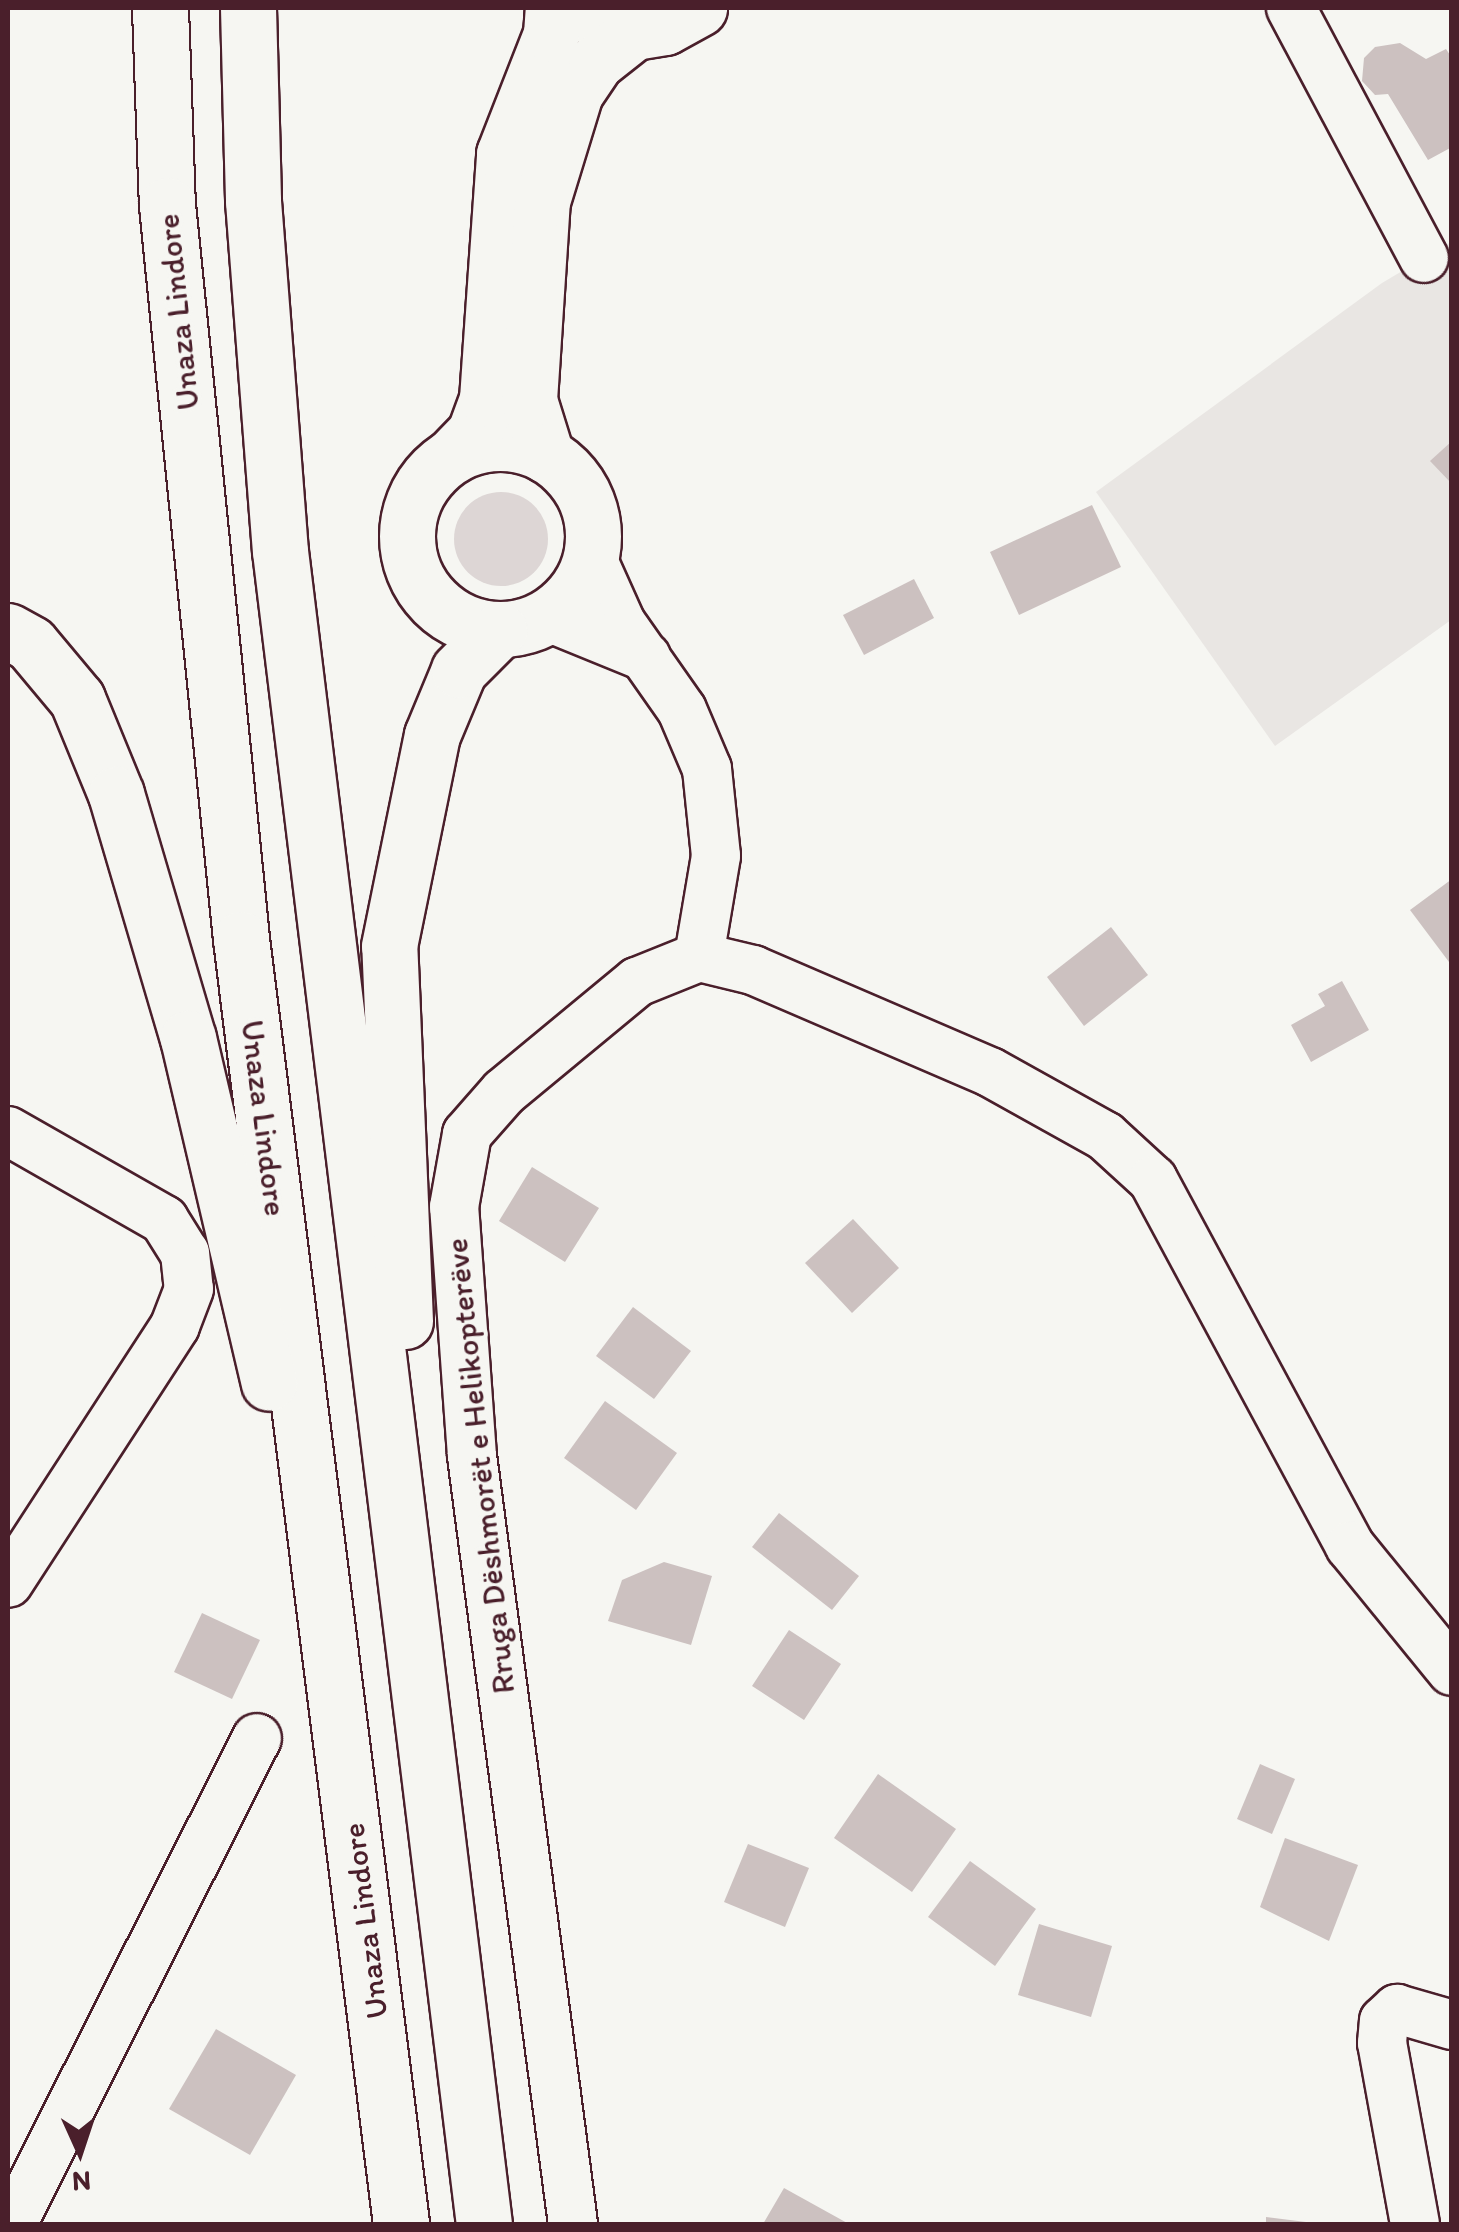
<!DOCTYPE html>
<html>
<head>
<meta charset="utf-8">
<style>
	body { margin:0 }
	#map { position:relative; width:1459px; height:2232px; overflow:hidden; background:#f6f6f2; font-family:Itim,sans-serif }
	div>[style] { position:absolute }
	.built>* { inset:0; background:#e9e6e3 }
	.green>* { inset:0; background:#ddd6d5 }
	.round { border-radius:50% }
	.building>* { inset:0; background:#ccc1c0 }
	.roads { filter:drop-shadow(2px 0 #4a1f2b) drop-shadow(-2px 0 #4a1f2b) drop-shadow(0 2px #4a1f2b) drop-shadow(0 -2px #4a1f2b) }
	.minor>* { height:48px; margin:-24px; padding:0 24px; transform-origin:24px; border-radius:24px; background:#f6f6f2 }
	.major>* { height:55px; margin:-27.5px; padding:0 27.5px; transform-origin:27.5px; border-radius:27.5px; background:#f6f6f2 }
	.major>.ring { margin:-27.5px; padding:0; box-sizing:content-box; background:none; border:55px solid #f6f6f2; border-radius:50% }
	.highway>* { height:55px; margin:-27.5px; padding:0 27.5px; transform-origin:27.5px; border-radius:27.5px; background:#f6f6f2 }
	span { translate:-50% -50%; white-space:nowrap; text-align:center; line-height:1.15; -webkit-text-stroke:8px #f6f6f2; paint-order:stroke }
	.street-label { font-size:32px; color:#4a1f2b }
	.frame { position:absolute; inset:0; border:10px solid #4a1f2b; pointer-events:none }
	.north { position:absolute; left:30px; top:2102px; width:100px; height:100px; -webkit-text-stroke:8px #f6f6f2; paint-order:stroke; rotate:177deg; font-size:28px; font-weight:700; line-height:40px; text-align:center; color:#4a1f2b }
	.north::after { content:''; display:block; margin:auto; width:35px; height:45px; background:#4a1f2b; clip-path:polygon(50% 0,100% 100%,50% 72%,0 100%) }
</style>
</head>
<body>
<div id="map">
	<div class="built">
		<div style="clip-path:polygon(1451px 242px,1451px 620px,1275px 746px,1096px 492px,1382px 283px)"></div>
	</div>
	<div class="green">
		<div class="round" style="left:454px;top:492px;width:94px;height:94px"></div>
	</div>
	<div class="building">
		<div style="clip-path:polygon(1400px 43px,1426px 59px,1446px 49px,1452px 58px,1452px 147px,1428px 160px,1388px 94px,1375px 95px,1362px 81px,1364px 58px,1375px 47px)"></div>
		<div style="clip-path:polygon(1452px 441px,1452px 484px,1430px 461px)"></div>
		<div style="clip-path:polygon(1092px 505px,1121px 567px,1019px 615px,990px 552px)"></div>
		<div style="clip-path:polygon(914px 579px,934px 618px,864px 655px,843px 615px)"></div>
		<div style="clip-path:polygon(1452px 879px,1452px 966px,1410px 910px)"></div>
		<div style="clip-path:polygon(1111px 927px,1148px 975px,1084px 1026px,1047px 977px)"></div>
		<div style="clip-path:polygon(1342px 981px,1369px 1030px,1311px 1062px,1291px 1025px,1325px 1006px,1318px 994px)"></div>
		<div style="clip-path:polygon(532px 1167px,599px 1208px,565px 1262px,499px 1221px)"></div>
		<div style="clip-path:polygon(853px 1219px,899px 1268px,852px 1313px,805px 1263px)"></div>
		<div style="clip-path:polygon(633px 1307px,691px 1351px,654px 1399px,596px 1356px)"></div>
		<div style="clip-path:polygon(605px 1401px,677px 1453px,636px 1510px,564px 1458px)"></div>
		<div style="clip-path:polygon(779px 1513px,859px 1576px,832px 1610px,752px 1547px)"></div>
		<div style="clip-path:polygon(664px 1562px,712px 1576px,691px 1645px,608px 1621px,622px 1580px)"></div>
		<div style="clip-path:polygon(202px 1613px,260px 1640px,232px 1699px,174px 1672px)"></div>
		<div style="clip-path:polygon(789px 1630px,841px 1664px,804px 1720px,752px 1686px)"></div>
		<div style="clip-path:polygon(1260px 1764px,1295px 1779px,1272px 1834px,1237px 1819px)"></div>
		<div style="clip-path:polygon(878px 1774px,956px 1829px,912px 1892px,834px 1838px)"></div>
		<div style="clip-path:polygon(1285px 1838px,1358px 1865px,1329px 1941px,1260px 1907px)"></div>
		<div style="clip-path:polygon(748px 1844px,809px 1868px,785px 1927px,724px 1902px)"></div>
		<div style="clip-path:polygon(970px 1861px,1036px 1909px,995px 1966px,928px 1917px)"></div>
		<div style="clip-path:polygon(1039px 1924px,1112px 1946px,1091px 2017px,1018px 1995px)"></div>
		<div style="clip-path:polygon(216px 2029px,296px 2075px,250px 2155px,169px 2109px)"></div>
		<div style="clip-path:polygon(784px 2188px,849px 2224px,763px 2224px)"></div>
		<div style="clip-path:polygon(1266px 2217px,1306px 2222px,1306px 2224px,1266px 2224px)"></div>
	</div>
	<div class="roads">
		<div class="minor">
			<div style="left:1291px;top:8px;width:283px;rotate:62deg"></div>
			<div style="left:591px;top:556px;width:73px;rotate:65.9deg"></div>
			<div style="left:621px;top:623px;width:106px;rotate:55deg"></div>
			<div style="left:682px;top:710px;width:64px;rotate:67deg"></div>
			<div style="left:707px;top:769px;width:87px;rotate:84.1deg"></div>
			<div style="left:716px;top:856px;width:102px;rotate:99.6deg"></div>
			<div style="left:548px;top:617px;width:106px;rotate:22.2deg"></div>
			<div style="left:699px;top:957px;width:56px;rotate:13.5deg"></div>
			<div style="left:753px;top:970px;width:258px;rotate:23.3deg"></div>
			<div style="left:990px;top:1072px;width:132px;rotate:29.1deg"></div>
			<div style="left:1105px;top:1136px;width:65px;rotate:42.5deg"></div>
			<div style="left:1153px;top:1180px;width:416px;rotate:61.7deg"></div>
			<div style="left:1350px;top:1546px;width:161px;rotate:50.8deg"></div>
			<div style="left:8px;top:1131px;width:180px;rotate:29.7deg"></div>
			<div style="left:164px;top:1220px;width:39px;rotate:58deg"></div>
			<div style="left:185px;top:1253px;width:36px;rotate:84deg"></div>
			<div style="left:189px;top:1289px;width:40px;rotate:111deg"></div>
			<div style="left:175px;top:1326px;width:306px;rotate:123deg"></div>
			<div style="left:12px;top:2224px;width:544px;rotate:-63.25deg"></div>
			<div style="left:573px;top:2224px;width:775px;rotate:-97.49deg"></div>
			<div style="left:472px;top:1456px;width:250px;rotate:-94.1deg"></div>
			<div style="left:454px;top:1207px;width:74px;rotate:-79.9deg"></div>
			<div style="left:467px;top:1134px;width:56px;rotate:-48.6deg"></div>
			<div style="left:504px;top:1092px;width:173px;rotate:-39.6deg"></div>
			<div style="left:637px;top:982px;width:67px;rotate:-22deg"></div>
			<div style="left:1415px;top:2224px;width:184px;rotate:-100.3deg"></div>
			<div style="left:1382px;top:2043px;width:22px;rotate:-85deg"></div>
			<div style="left:1384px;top:2021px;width:18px;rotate:-43deg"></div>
			<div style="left:1397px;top:2009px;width:57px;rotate:16.2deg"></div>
		</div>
		<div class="major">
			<div style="left:599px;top:24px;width:36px;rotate:13deg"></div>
			<div style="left:634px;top:32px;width:31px;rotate:-9deg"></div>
			<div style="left:665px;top:27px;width:39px;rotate:-29deg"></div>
			<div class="ring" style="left:407px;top:443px;width:131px;height:131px"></div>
			<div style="left:453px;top:455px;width:32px;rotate:-46deg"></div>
			<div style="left:475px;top:432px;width:35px;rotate:-70deg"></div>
			<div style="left:487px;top:399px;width:246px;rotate:-86deg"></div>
			<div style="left:504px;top:154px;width:129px;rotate:-68.6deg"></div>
			<div style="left:551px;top:34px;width:26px;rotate:-86deg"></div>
			<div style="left:546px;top:455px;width:58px;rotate:-107.2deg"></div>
			<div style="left:529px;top:400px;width:199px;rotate:-86.3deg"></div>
			<div style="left:542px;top:201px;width:113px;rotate:-73deg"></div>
			<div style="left:575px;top:93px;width:37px;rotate:-56deg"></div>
			<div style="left:596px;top:62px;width:48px;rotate:-38.3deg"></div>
		</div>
		<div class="highway">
			<div style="left:160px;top:8px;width:197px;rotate:88deg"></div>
			<div style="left:167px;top:205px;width:738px;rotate:84.24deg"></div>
			<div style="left:241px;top:939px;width:1295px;rotate:82.9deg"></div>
			<div style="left:248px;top:8px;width:193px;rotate:88.5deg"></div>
			<div style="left:253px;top:201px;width:351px;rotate:85.6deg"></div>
			<div style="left:280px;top:551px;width:1685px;rotate:83.05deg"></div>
			<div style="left:8px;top:631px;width:26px;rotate:29deg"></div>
			<div style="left:31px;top:644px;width:72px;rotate:50.1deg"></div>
			<div style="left:77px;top:699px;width:103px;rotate:67.7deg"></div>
			<div style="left:116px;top:794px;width:254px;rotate:73.6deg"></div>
			<div style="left:188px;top:1038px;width:354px;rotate:76.8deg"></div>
			<div style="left:405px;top:1321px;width:375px;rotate:-92.4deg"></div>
			<div style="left:389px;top:946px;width:215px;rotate:-78.5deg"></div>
			<div style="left:432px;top:735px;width:70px;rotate:-67.4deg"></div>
			<div style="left:459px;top:670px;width:57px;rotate:-45deg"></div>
		</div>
	</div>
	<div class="street-label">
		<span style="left:178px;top:312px;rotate:-96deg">Unaza Lindore</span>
		<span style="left:264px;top:1118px;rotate:83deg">Unaza Lindore</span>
		<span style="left:480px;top:1466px;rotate:-96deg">Rruga Dëshmorët e Helikopterëve</span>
		<span style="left:365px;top:1921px;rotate:-97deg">Unaza Lindore</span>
	</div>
	<div class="frame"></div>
	<div class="north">N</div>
</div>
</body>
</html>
